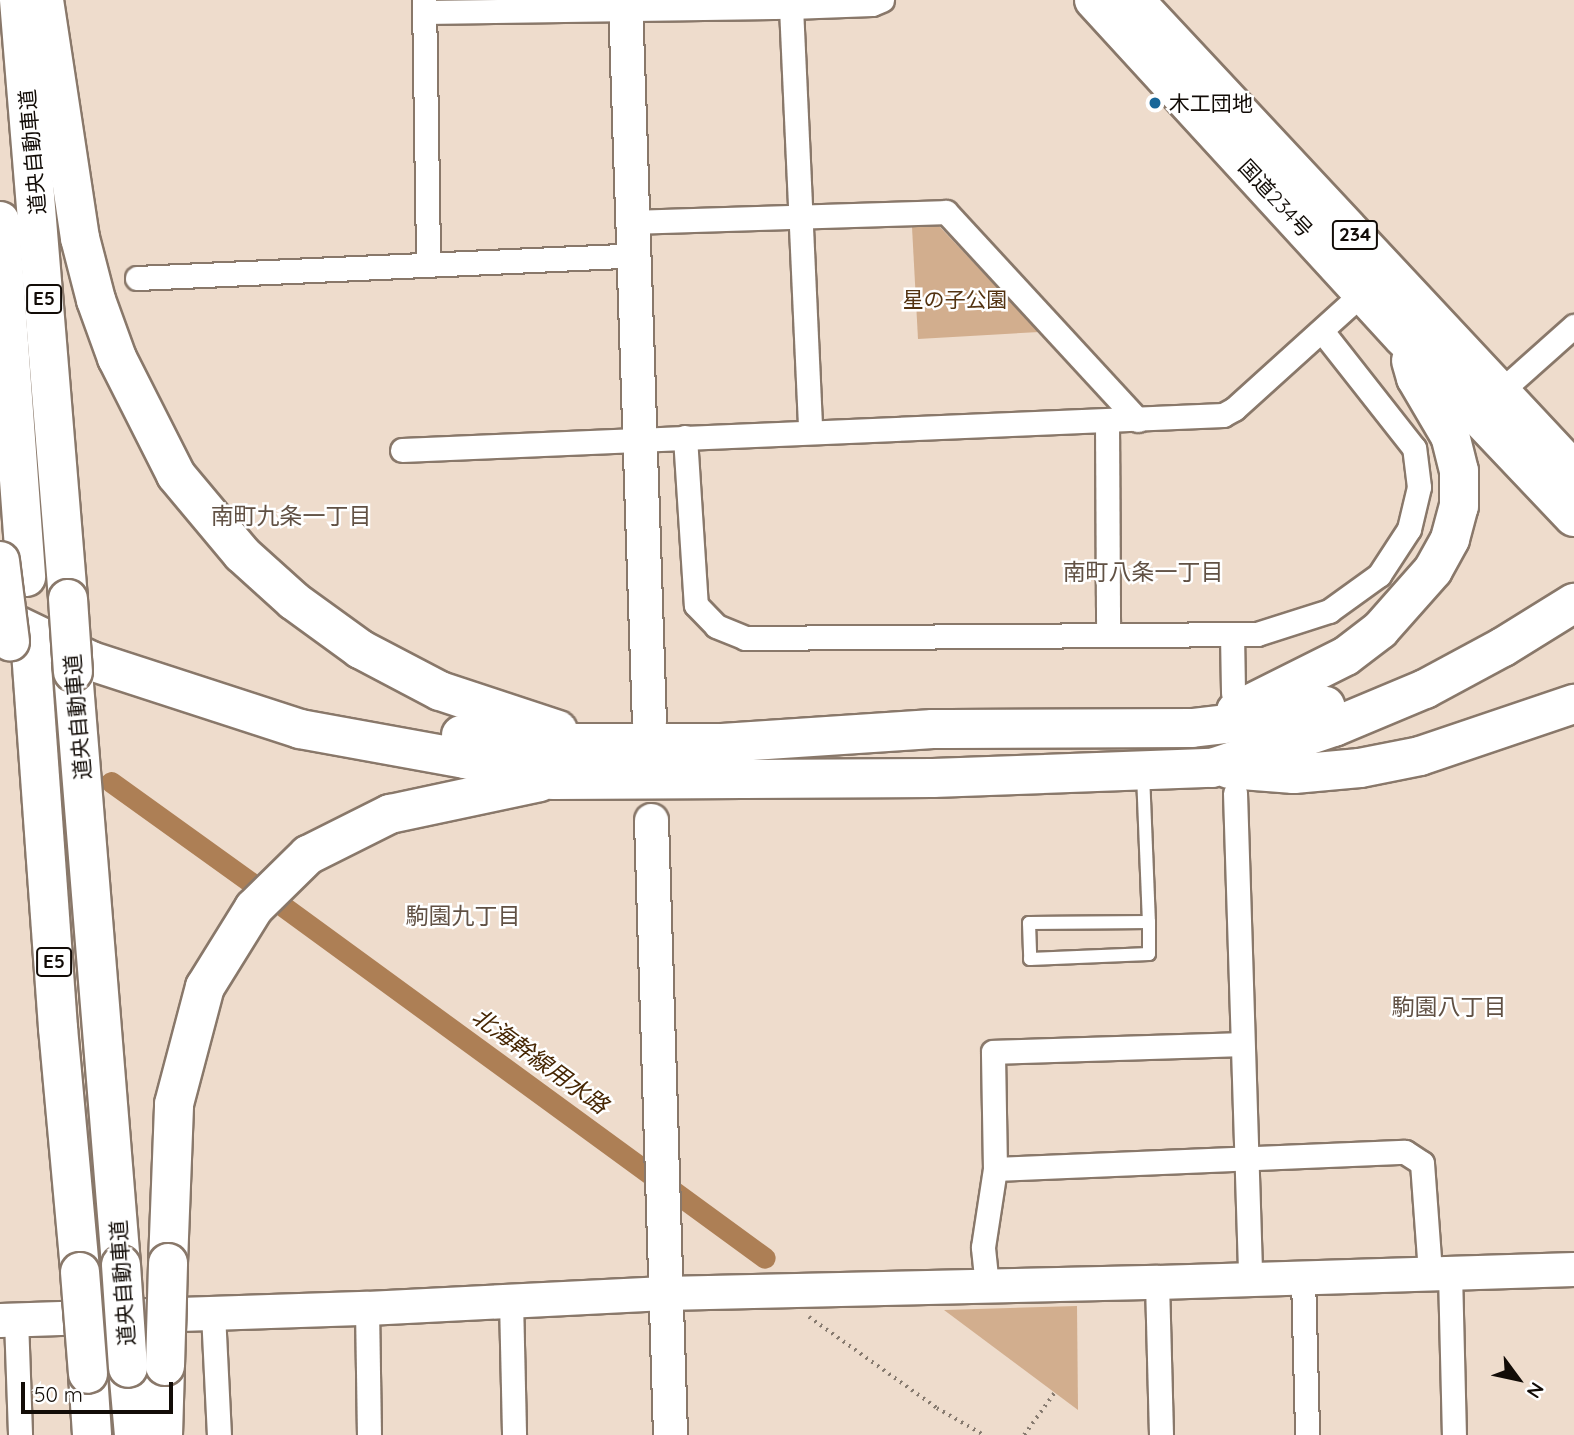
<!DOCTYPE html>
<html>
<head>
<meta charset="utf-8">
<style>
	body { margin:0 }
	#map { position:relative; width:1574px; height:1435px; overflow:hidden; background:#eedccc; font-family:Quicksand,"Noto Sans JP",sans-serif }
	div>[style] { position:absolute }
	.green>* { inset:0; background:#d2ae8e }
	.canal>* { height:21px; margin:-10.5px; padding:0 10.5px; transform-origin:10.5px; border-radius:10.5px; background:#ad7f55 }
	.path>* { height:3.5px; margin-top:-1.75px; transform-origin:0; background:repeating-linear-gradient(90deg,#867a6f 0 2px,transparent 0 7px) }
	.roads { filter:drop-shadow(2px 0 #89786a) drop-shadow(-2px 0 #89786a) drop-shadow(0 2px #89786a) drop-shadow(0 -2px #89786a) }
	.lane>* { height:12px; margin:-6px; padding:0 6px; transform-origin:6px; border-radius:6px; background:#fff }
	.street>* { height:23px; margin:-11.5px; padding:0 11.5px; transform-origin:11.5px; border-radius:11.5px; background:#fff }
	.secondary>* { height:33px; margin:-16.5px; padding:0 16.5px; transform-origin:16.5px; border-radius:16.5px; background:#fff }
	.highway>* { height:38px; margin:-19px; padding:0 19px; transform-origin:19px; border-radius:19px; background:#fff }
	.bridges { filter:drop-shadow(2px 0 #89786a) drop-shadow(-2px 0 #89786a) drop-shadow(0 2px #89786a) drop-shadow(0 -2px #89786a) }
	.highway-bridge>* { height:38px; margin:-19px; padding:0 19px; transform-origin:19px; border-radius:19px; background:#fff }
	.dots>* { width:19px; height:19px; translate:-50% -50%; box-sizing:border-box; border:4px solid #fff; border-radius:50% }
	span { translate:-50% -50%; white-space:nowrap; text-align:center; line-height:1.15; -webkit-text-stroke:5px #fff; paint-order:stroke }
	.shield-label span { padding:2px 5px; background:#fff; border:2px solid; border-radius:5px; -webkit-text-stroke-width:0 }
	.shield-label { font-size:19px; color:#120c07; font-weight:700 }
	.poi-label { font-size:21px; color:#120c07 }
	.left { translate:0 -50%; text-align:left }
	.street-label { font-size:21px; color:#120c07 }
	.park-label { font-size:21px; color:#533311 }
	.neighbourhood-label { font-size:23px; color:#615144 }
	.water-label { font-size:23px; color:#462603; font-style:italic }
	.north { position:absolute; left:1483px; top:1344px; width:70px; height:70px; -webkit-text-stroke:5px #fff; paint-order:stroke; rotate:123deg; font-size:19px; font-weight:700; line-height:28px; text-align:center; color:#120c07 }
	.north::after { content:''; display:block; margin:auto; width:24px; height:32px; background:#120c07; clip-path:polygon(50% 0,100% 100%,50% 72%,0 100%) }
	.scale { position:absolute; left:21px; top:1382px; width:152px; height:32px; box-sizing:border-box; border:4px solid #120c07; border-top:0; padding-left:9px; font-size:21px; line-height:24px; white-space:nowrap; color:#120c07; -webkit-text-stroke:5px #fff; paint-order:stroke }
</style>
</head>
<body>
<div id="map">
	<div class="green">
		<div style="clip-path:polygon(938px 225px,1039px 332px,918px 339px,912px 227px)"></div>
		<div style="clip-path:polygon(1077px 1306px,1078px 1410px,944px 1310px)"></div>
	</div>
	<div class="canal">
		<div style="left:111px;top:782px;width:171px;rotate:35.7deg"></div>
		<div style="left:284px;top:907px;width:595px;rotate:36.12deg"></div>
	</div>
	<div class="path">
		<div style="left:809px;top:1317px;width:157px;rotate:35.4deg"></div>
		<div style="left:937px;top:1408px;width:54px;rotate:29.9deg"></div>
		<div style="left:1024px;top:1435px;width:53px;rotate:-54.2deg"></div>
	</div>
	<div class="roads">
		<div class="lane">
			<div style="left:1143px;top:774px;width:148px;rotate:87.7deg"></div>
			<div style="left:1149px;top:922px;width:120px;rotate:179.5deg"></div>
			<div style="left:1029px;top:923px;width:36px;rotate:88deg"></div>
			<div style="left:1030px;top:959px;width:119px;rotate:-2.4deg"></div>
			<div style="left:1149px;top:954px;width:32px;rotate:-90deg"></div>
		</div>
		<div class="street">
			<div style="left:424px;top:0;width:265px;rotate:89.1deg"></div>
			<div style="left:791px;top:7px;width:425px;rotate:87.4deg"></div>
			<div style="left:424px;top:12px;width:367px;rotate:-0.8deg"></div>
			<div style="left:791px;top:7px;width:81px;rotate:-2.1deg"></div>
			<div style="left:872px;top:4px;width:11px;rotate:-22deg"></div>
			<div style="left:633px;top:222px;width:313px;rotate:-1.8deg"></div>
			<div style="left:946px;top:212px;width:283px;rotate:47.3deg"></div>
			<div style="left:137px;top:278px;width:498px;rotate:-2.6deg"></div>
			<div style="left:1492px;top:399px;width:110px;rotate:-41.7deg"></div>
			<div style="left:1107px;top:421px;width:213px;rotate:89.7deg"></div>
			<div style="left:685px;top:437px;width:168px;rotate:86.3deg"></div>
			<div style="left:696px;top:605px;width:29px;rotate:46deg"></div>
			<div style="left:716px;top:626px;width:31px;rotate:22deg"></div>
			<div style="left:745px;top:638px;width:512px;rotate:-0.45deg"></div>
			<div style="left:1257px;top:634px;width:76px;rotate:-17.7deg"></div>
			<div style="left:1329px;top:611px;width:62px;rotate:-35.8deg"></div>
			<div style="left:1379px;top:575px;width:55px;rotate:-56.9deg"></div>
			<div style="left:1409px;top:529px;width:43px;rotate:-76.6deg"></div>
			<div style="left:1419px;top:487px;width:39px;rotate:-97deg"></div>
			<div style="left:1414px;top:448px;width:149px;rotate:-128.2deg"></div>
			<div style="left:402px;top:450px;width:822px;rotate:-2.44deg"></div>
			<div style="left:1223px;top:415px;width:13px;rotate:-29deg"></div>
			<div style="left:1234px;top:409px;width:183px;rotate:-42.1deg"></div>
			<div style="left:1232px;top:634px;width:59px;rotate:89deg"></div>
			<div style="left:1235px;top:793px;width:486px;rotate:88.2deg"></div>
			<div style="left:995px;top:1169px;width:410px;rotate:-2.4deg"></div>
			<div style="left:1405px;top:1152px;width:20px;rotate:33deg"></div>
			<div style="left:1422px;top:1163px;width:110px;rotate:85.8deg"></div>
			<div style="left:1450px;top:1273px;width:162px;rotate:88.6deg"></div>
			<div style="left:1303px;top:1277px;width:158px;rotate:88.5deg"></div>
			<div style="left:1157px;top:1282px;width:153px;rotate:88.5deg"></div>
			<div style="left:987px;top:1286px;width:39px;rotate:-96deg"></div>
			<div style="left:983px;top:1247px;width:79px;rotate:-81.3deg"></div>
			<div style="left:995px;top:1169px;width:117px;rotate:-91deg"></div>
			<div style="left:993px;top:1052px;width:248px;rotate:-1.8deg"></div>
			<div style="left:511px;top:1300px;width:135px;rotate:88.7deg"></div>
			<div style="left:367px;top:1308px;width:127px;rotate:89.1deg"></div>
			<div style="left:213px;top:1313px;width:122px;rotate:87.2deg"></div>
			<div style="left:16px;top:1319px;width:116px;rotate:88deg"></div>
		</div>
		<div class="secondary">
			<div style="left:625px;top:0;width:722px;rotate:88.1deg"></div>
			<div style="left:651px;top:820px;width:615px;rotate:88.23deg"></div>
			<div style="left:0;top:1320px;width:367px;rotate:-1.9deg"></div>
			<div style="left:367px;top:1308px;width:298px;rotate:-2.9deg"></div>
			<div style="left:665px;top:1293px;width:492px;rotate:-1.3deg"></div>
			<div style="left:1157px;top:1282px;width:417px;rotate:-1.8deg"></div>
		</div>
		<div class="highway">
			<div style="left:19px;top:0;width:601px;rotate:85.32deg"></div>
			<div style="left:44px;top:0;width:241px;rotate:81.4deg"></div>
			<div style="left:80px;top:238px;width:64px;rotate:75.5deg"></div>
			<div style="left:96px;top:300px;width:62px;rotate:70.1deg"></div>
			<div style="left:117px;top:358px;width:131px;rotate:63.2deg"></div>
			<div style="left:176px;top:475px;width:103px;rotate:50.1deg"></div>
			<div style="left:242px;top:554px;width:70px;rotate:42.1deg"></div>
			<div style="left:294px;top:601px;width:82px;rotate:36deg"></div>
			<div style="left:360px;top:649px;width:90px;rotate:27.7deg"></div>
			<div style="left:440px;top:691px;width:124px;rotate:18.3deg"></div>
			<div style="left:1094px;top:0;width:457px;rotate:47.5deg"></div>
			<div style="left:1403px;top:337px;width:248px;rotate:46.5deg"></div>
			<div style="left:1134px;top:0;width:645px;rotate:46.95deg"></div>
			<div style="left:0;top:221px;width:357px;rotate:85.8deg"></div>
			<div style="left:0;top:617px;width:101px;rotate:25.8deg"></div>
			<div style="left:91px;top:661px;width:220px;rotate:18deg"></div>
			<div style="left:300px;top:729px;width:168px;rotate:10.3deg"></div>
			<div style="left:465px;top:759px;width:90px;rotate:13.4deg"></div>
			<div style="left:553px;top:780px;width:380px;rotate:-0.3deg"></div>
			<div style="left:933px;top:778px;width:279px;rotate:-2.1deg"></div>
			<div style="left:1212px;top:768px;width:129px;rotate:-18.6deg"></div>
			<div style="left:1334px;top:727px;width:99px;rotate:-22.7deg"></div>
			<div style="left:1425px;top:689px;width:89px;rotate:-28.3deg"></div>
			<div style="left:1503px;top:647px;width:84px;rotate:-31.8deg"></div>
			<div style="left:31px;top:651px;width:378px;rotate:85.9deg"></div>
			<div style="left:58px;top:1028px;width:245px;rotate:84.8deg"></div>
			<div style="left:73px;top:672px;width:595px;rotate:85.37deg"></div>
			<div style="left:1236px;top:711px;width:123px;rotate:-26.6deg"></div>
			<div style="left:1346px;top:656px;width:43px;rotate:-37.4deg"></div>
			<div style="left:1380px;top:630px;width:80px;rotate:-48.5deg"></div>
			<div style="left:1433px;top:570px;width:35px;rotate:-61deg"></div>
			<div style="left:1450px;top:539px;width:34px;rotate:-75deg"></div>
			<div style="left:1459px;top:506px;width:35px;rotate:-90deg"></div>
			<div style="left:1459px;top:471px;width:36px;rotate:-104deg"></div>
			<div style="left:1450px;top:436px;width:67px;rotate:-120.4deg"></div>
			<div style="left:1416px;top:378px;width:18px;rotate:-106deg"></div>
			<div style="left:461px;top:735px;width:53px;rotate:8.7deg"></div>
			<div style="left:513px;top:743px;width:209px"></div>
			<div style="left:722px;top:743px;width:211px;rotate:-3.8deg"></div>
			<div style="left:933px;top:729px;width:259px;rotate:-0.2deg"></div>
			<div style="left:1192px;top:728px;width:96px;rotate:-6.6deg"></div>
			<div style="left:1287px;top:717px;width:40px;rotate:-16deg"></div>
			<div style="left:1229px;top:769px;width:65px;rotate:4.4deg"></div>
			<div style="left:1294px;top:774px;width:66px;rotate:-5.2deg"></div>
			<div style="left:1360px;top:768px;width:61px;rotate:-11.3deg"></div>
			<div style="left:1420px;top:756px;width:163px;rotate:-18.7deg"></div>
			<div style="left:168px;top:1263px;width:159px;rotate:-87.8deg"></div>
			<div style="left:174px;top:1104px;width:121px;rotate:-75.2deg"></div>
			<div style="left:205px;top:987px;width:93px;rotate:-58.2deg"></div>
			<div style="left:254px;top:908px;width:76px;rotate:-44.5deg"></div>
			<div style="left:308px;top:855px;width:92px;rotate:-26.6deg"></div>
			<div style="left:390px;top:814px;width:153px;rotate:-12deg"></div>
			<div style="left:128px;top:1368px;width:67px;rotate:84.9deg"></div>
			<div style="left:88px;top:1374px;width:61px;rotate:86.2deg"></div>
			<div style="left:163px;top:1435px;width:69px;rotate:-88.3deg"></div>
		</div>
	</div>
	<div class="bridges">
		<div class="highway-bridge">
			<div style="left:0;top:561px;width:81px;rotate:82.9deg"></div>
			<div style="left:68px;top:599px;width:73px;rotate:86.1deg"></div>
			<div style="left:121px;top:1265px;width:103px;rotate:86.1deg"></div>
			<div style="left:80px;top:1272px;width:102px;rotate:85.5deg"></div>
			<div style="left:165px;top:1366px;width:103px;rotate:-88.3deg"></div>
		</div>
	</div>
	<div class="dots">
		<div style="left:1155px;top:103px;background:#186698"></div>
	</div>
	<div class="shield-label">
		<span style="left:1355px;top:235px">234</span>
		<span style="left:44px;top:299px">E5</span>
		<span style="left:54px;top:962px">E5</span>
	</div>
	<div class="poi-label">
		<span class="left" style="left:1169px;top:103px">木工団地</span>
	</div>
	<div class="street-label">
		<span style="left:32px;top:152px;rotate:-95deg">道央自動車道</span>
		<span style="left:1276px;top:198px;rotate:47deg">国道234号</span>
		<span style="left:77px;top:717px;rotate:-95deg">道央自動車道</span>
		<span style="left:122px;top:1283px;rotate:-94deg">道央自動車道</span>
	</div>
	<div class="park-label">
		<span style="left:955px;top:299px">星の子公園</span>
	</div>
	<div class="neighbourhood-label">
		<span style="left:291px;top:516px">南町九条一丁目</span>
		<span style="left:1143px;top:572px">南町八条一丁目</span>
		<span style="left:463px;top:916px">駒園九丁目</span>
		<span style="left:1449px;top:1007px">駒園八丁目</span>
	</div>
	<div class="water-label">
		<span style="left:540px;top:1061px;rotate:36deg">北海幹線用水路</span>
	</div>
	<div class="north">N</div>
	<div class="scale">50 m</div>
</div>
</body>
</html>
